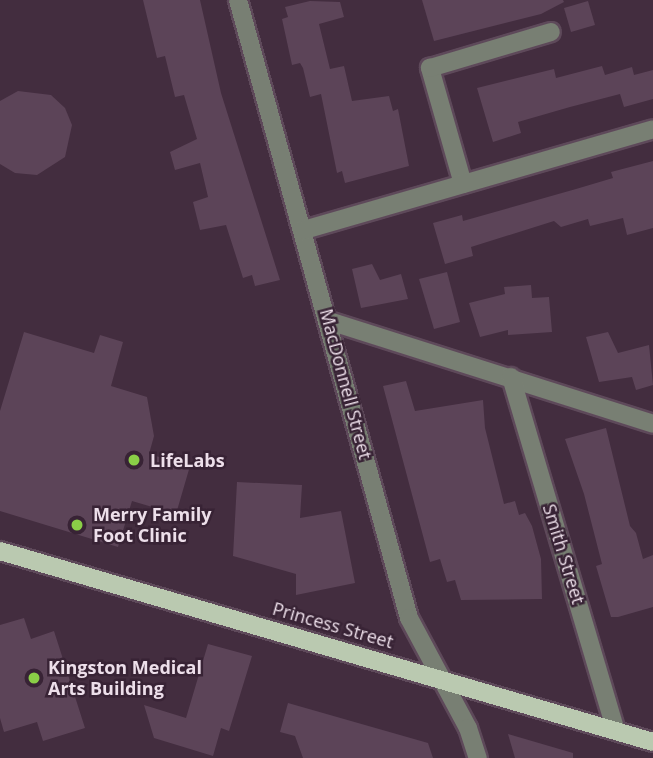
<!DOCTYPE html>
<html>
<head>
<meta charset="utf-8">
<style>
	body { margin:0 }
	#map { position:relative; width:653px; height:758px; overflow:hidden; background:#432d3f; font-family:"Open Sans",sans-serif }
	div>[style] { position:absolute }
	.building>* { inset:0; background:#5c4458 }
	.roads { filter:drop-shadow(2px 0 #5e495a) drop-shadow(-2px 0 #5e495a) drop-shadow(0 2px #5e495a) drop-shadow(0 -2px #5e495a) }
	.minor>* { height:18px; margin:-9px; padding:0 9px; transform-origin:9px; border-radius:9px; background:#787f73 }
	.major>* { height:18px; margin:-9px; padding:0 9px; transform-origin:9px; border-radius:9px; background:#bac9b0 }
	.dots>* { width:19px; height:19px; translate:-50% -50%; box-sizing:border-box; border:4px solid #382335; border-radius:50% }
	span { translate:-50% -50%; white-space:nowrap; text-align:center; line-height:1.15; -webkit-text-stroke:5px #382335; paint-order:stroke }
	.street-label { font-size:18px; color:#eddfea }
	.poi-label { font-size:18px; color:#eddfea; font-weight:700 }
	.left { translate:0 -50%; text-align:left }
</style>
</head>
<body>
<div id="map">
	<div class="building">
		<div style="clip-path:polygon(143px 0,200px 0,221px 93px,280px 280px,255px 286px,252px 275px,243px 278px,226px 225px,200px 230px,193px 202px,208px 197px,200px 163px,175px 170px,170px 152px,197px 139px,184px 95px,175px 97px,165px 56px,157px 58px)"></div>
		<div style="clip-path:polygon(422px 0,563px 0,564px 2px,541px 14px,434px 41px)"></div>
		<div style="clip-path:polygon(310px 1px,340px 2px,344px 17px,319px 24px,330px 69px,344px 66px,352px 101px,389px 96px,393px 111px,398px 109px,409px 166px,345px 183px,342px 171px,337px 173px,321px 94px,310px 97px,303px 68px,300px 63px,292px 65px,282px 19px,288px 17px,285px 7px)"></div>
		<div style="clip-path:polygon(588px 1px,595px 25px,571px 32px,564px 8px)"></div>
		<div style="clip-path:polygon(602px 66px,605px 75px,632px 67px,634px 75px,653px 70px,653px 99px,624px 107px,620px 94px,570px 107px,518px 122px,521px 133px,493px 142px,477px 88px,554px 69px,556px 78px)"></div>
		<div style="clip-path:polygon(18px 91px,51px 95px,65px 108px,72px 125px,65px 157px,37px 175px,15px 173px,0 164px,0 101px)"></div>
		<div style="clip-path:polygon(653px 161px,653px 228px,627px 235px,623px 218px,590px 226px,588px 219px,561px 227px,554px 221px,471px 247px,473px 256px,445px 264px,433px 223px,462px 215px,463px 221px,576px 189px,613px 178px,611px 172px)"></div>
		<div style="clip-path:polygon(372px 264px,380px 280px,401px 274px,408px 299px,361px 308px,352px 269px)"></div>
		<div style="clip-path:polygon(447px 272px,460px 322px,434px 329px,419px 279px)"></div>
		<div style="clip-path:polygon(531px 285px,532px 298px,549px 297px,552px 332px,508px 335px,508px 330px,480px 337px,469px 303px,505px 294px,504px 287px)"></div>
		<div style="clip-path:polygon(24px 332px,94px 353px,100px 335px,123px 342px,111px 386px,147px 397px,154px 436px,149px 454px,190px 466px,176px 514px,132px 501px,118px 547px,0 511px,0 411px)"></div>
		<div style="clip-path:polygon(608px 332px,618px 353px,649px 345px,653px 385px,636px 390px,632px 377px,599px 382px,586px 337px)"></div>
		<div style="clip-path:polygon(406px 381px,415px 411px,483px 400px,485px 428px,504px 504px,515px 501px,519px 515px,525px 513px,532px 526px,541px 559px,542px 599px,461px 600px,455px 580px,447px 582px,440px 559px,430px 562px,383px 386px)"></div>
		<div style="clip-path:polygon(606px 428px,630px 526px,636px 533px,643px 559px,653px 555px,653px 607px,618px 617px,611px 617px,596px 566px,602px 564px,584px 494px,565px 439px)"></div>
		<div style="clip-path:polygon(237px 482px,302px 485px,300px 518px,341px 511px,355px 583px,296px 595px,296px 574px,233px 556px)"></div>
		<div style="clip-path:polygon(24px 618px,31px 639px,54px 631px,85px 728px,43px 741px,37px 722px,4px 732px,0 718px,0 625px)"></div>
		<div style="clip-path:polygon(208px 644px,252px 656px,229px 731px,221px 728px,213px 756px,154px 738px,144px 705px,186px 718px)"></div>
		<div style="clip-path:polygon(288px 703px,428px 743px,433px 758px,303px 758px,295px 736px,280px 732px)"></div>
		<div style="clip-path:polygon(508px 734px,573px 753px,573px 758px,515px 758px)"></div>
	</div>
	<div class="roads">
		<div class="minor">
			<div style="left:238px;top:0;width:641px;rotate:74.53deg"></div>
			<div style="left:409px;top:618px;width:125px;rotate:61.8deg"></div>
			<div style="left:468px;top:728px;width:32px;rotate:72deg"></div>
			<div style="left:463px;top:184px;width:121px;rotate:-105.9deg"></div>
			<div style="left:430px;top:68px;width:126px;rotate:-16.6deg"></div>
			<div style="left:304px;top:230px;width:363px;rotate:-16.1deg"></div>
			<div style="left:329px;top:321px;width:340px;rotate:17.6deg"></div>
			<div style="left:511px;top:377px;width:369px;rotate:73.5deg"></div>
		</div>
		<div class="major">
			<div style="left:0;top:551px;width:680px;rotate:16.3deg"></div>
		</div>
	</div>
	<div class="dots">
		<div style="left:134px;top:460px;background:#8ace47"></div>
		<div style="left:77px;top:525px;background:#8ace47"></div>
		<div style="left:34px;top:678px;background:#8ace47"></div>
	</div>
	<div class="street-label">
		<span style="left:346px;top:384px;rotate:75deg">MacDonnell Street</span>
		<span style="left:564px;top:554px;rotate:73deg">Smith Street</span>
		<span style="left:333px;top:625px;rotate:16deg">Princess Street</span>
	</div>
	<div class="poi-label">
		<span class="left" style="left:150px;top:460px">LifeLabs</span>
		<span class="left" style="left:93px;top:525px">Merry Family<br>Foot Clinic</span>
		<span class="left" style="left:48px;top:678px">Kingston Medical<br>Arts Building</span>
	</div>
</div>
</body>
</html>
